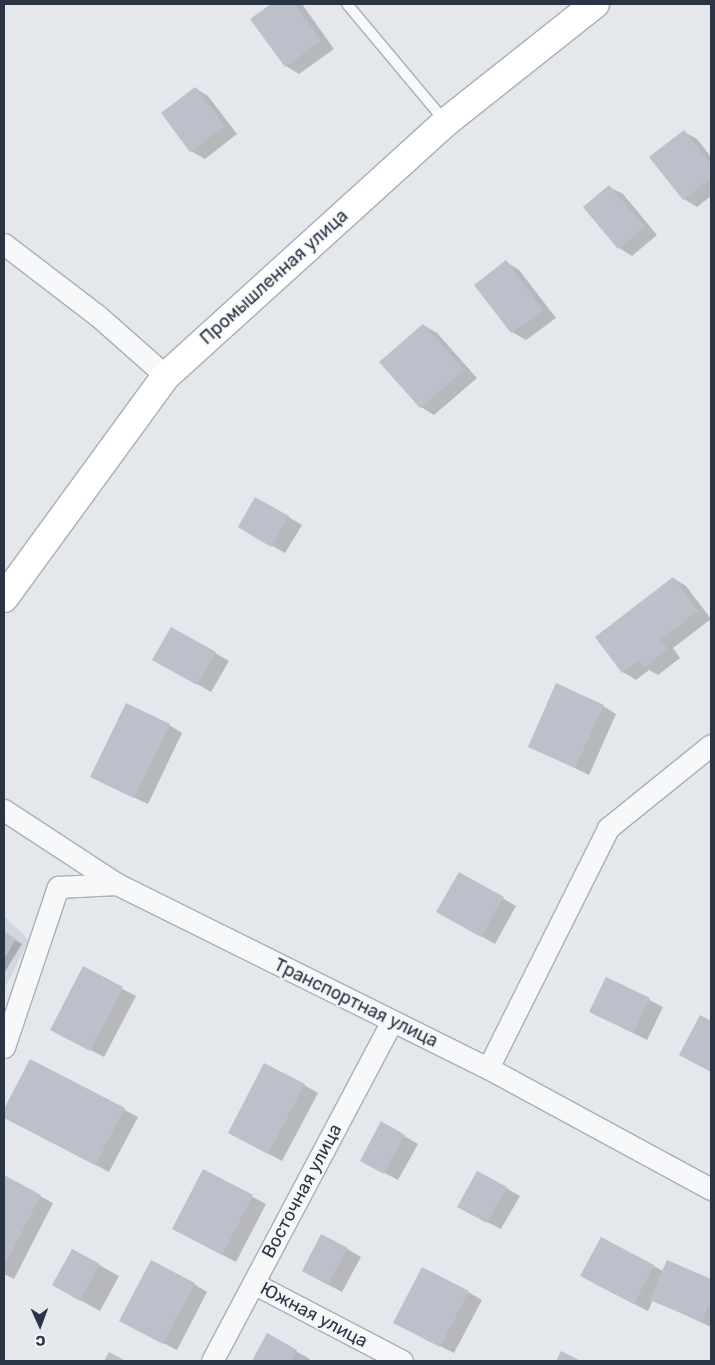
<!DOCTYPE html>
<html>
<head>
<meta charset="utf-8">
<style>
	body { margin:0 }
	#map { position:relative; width:715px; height:1365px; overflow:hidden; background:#e4e7ec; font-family:Rubik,sans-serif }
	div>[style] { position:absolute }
	.built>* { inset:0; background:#d2d6de }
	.shadow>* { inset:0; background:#0003 }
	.building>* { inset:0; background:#bbc0ca }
	.roads { filter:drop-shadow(1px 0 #a9aeb7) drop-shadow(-1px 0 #a9aeb7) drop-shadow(0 1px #a9aeb7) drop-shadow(0 -1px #a9aeb7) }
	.lane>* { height:10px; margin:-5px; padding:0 5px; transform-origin:5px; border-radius:5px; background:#f7f8fa }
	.street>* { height:21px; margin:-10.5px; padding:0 10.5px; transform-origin:10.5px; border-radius:10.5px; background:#f7f8fa }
	.primary>* { height:28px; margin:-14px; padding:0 14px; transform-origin:14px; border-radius:14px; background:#fff }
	span { translate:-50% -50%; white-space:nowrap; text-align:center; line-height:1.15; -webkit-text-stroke:4px #f4f6f9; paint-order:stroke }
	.street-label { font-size:18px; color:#2b3445 }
	.frame { position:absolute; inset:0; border:5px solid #2b3445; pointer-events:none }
	.north { position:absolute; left:15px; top:1300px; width:50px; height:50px; -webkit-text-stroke:4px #f4f6f9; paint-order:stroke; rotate:178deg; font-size:14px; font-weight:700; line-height:20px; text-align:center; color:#2b3445 }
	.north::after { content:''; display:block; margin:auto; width:18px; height:22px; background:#2b3445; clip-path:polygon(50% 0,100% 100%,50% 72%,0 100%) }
</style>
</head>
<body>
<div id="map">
	<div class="built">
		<div style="clip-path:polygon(4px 916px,29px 940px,4px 989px)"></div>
	</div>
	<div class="shadow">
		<div style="clip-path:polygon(273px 4px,302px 4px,334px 49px,299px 74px,286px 66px,252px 19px)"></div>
		<div style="clip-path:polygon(195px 88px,208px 96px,237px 134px,205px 159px,191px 151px)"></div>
		<div style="clip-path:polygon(684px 132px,697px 139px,711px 157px,711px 196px,697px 207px,684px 199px)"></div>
		<div style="clip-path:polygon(609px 187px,623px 194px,657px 235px,632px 256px,619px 248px)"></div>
		<div style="clip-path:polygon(506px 262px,519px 270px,556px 318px,526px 340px,512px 332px,476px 285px)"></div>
		<div style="clip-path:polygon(423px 325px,437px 333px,477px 378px,434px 415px,421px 407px)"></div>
		<div style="clip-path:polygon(256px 498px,302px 525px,285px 553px,239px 527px)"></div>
		<div style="clip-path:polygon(673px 578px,686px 586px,711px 619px,673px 648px,680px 658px,658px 675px,649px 670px,636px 680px,623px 672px)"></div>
		<div style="clip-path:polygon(171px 628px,229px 661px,211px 692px,154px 659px)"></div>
		<div style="clip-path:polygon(603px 706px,616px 714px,589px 775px,529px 746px)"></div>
		<div style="clip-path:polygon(169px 725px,182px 733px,148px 804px,105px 784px)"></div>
		<div style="clip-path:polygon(460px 874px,516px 906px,495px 944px,438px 912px)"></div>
		<div style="clip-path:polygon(4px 933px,22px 944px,4px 973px)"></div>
		<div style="clip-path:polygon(83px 968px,136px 996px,104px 1057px,65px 1037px)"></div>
		<div style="clip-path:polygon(607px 978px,663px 1007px,647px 1040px,591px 1012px)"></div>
		<div style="clip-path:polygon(30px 1061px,138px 1117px,109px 1172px,4px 1117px)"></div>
		<div style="clip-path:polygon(304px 1085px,318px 1093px,282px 1161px,243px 1140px)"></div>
		<div style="clip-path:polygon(381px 1123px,418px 1144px,398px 1180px,375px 1168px)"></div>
		<div style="clip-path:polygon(204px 1171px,266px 1204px,236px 1262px,187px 1236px)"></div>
		<div style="clip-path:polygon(4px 1177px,53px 1203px,14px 1279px,4px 1274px)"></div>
		<div style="clip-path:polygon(506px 1188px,520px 1196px,501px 1229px,472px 1214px)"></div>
		<div style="clip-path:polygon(601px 1238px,663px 1271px,668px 1262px,711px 1280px,711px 1327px,653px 1300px,648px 1311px,595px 1284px)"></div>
		<div style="clip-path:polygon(347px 1249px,361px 1257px,342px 1292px,317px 1279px)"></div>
		<div style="clip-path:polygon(99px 1265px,119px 1276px,100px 1311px,73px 1296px)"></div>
		<div style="clip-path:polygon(194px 1284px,207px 1292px,177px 1350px,134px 1328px)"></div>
		<div style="clip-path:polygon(468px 1292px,482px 1300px,454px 1353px,408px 1330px)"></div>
		<div style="clip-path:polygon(267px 1335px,310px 1359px,309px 1361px,253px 1361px)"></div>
	</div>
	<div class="building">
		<div style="clip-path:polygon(271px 4px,295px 4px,321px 41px,285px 67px,250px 19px)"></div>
		<div style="clip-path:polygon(195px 87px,225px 126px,190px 152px,161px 113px)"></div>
		<div style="clip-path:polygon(684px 130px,711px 165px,711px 178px,683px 200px,649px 157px)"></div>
		<div style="clip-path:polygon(609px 185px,645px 227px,618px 249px,583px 207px)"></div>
		<div style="clip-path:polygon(506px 260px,543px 310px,511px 333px,474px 285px)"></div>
		<div style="clip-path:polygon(423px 324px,464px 370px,420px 408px,379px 362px)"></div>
		<div style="clip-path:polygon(255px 497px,289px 516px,271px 547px,238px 527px)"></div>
		<div style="clip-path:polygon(673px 577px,698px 611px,660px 640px,668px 649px,644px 668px,638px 661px,622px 673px,595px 637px)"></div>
		<div style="clip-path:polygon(171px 627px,216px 652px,197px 685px,152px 660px)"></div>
		<div style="clip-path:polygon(556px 683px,604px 705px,575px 768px,528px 747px)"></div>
		<div style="clip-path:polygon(126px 703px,170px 724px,134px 798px,90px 777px)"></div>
		<div style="clip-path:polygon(459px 872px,504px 897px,481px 937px,436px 912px)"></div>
		<div style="clip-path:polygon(4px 931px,16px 939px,4px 959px)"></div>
		<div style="clip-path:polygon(83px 966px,123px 987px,90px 1051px,50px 1030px)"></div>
		<div style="clip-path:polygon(606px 977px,650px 998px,633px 1033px,589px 1012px)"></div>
		<div style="clip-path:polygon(700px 1015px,711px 1021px,711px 1072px,679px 1055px)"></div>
		<div style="clip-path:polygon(30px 1059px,125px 1108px,95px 1165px,4px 1118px,4px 1109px)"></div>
		<div style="clip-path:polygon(264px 1063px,305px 1084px,268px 1154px,228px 1133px)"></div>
		<div style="clip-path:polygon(381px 1121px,405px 1135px,384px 1174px,360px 1161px)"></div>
		<div style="clip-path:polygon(203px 1169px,253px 1195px,222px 1255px,172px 1229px)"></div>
		<div style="clip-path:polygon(477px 1171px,507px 1187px,487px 1223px,457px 1207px)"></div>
		<div style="clip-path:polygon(4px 1175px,41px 1195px,4px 1266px)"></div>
		<div style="clip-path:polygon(321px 1234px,348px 1248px,328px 1285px,302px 1271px)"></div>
		<div style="clip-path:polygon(601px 1237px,654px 1265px,634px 1304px,580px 1276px)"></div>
		<div style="clip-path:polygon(72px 1249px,100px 1264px,80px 1301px,52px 1285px)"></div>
		<div style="clip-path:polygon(151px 1260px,195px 1283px,163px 1344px,119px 1321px)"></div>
		<div style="clip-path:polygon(667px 1260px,711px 1279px,711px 1306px,709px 1305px,702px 1322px,650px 1300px)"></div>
		<div style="clip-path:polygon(422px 1267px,469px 1291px,440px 1347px,393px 1323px)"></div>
		<div style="clip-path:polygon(267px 1333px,297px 1350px,291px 1361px,252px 1361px)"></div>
		<div style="clip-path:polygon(561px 1351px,581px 1361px,556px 1361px)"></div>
		<div style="clip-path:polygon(109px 1352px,126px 1361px,104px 1361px)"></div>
	</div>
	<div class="roads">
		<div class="lane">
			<div style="left:347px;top:4px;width:153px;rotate:50.1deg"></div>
		</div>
		<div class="street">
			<div style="left:4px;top:244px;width:117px;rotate:37.4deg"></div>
			<div style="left:97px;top:315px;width:92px;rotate:41.5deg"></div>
			<div style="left:4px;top:810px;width:135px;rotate:33.2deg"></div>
			<div style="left:117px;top:884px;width:414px;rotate:26.4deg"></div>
			<div style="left:488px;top:1068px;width:254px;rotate:28.5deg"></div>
			<div style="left:4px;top:1047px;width:169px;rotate:-71.4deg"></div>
			<div style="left:58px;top:887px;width:59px;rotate:-2.9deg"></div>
			<div style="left:488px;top:1068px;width:268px;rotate:-63.4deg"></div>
			<div style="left:608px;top:828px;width:132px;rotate:-38.9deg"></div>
			<div style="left:253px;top:1283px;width:168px;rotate:27.6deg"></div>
			<div style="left:212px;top:1361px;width:385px;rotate:-62.1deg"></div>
		</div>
		<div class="primary">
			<div style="left:4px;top:598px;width:275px;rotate:-53.9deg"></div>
			<div style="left:166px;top:376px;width:378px;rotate:-42.2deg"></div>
			<div style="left:446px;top:122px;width:190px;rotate:-38.4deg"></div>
		</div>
	</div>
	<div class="street-label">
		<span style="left:274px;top:277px;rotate:-42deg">Промышленная улица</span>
		<span style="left:356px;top:1003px;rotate:26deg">Транспортная улица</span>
		<span style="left:302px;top:1191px;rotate:-62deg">Восточная улица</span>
		<span style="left:314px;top:1315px;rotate:28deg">Южная улица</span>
	</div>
	<div class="frame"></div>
	<div class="north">С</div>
</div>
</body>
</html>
